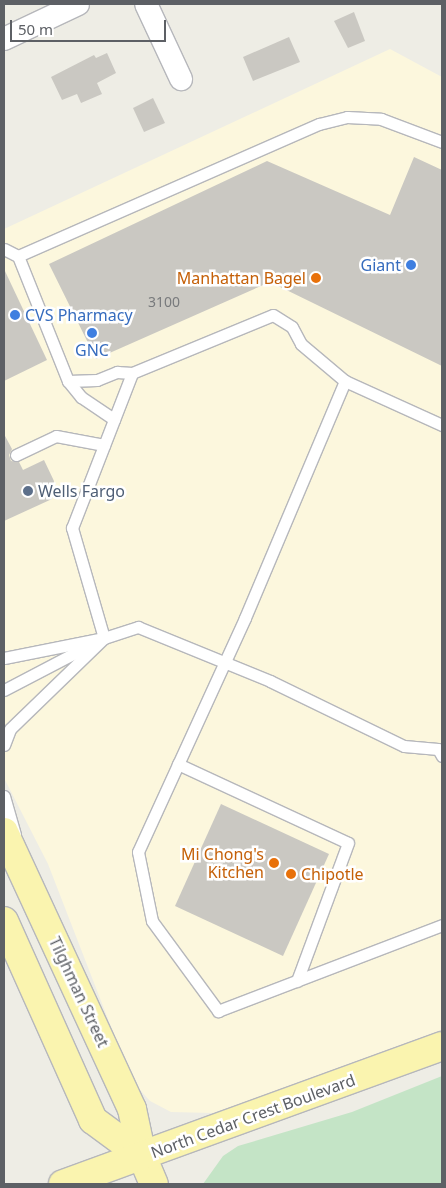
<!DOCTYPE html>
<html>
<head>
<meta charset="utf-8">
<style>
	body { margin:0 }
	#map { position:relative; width:446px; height:1188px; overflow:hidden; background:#eeede5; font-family:"Noto Sans",sans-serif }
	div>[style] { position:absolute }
	.commercial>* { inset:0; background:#fcf7dd }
	.green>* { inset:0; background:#c4e4c6 }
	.building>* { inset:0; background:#cac8c2 }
	.roads { filter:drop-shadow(1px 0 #b6b7bb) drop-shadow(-1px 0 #b6b7bb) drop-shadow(0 1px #b6b7bb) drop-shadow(0 -1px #b6b7bb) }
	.service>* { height:11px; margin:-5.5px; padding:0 5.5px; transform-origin:5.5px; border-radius:5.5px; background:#fff }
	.minor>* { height:22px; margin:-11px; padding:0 11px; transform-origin:11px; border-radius:11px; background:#fff }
	.primary>* { height:28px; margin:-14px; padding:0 14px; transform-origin:14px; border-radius:14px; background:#faf4af }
	.dots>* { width:14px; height:14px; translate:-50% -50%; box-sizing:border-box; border:2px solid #fff; border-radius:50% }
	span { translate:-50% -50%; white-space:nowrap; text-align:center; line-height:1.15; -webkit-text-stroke:5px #fff; paint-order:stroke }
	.number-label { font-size:14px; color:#787a7c }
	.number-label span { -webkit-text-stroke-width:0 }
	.shop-label { font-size:16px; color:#366cbe }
	.right { translate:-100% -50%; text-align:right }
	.left { translate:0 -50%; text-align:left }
	.food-label { font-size:16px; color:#c56008 }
	.service-label { font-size:16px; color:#4e5e75 }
	.street-label { font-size:16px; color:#5d6065 }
	.frame { position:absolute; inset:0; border:5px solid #5d6065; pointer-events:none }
	.scale { position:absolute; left:10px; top:20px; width:156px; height:22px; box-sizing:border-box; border:2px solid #5d6065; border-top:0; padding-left:6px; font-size:15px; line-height:18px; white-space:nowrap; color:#5d6065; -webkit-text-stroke:4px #fff; paint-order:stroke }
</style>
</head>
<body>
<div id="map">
	<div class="commercial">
		<div style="clip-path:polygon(390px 49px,442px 77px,442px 1034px,213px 1113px,171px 1112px,150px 1101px,132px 1081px,48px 864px,4px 778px,4px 229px)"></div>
	</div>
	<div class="green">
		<div style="clip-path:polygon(442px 1076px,442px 1184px,203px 1184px,223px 1156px,238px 1146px,352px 1112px)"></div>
	</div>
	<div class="building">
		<div style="clip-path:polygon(354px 12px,365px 41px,348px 48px,334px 21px)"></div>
		<div style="clip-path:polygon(289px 37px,300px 62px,253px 81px,243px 57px)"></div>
		<div style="clip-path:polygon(107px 53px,116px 73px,97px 83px,102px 94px,81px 103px,77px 94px,62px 100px,51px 77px,94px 55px,96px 58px)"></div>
		<div style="clip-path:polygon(153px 98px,165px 123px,144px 132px,133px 108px)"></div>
		<div style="clip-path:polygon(414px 157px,442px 170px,442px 366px,270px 282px,96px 359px,49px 264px,267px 161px,390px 215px)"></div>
		<div style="clip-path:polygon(4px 269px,47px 360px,4px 381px)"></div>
		<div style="clip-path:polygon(4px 434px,12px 449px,9px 455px,11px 461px,19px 462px,23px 470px,44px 460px,54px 481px,52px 499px,4px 521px)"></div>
		<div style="clip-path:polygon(221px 804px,329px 854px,283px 956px,175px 906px)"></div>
	</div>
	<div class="roads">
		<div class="service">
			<div style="left:4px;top:249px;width:16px;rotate:27deg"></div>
			<div style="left:18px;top:256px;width:135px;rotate:68.2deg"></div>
			<div style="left:68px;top:381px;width:21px;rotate:51deg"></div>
			<div style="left:81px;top:397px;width:40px;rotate:34deg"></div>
			<div style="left:18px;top:256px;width:329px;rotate:-23.7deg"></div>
			<div style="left:319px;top:124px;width:29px;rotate:-14deg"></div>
			<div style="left:347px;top:117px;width:34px;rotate:3deg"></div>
			<div style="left:381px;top:119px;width:65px;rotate:20.7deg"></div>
			<div style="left:68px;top:381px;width:29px;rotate:-2deg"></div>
			<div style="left:97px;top:380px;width:22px;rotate:-22deg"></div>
			<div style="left:117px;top:372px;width:15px;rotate:4deg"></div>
			<div style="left:345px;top:381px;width:257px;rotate:112.9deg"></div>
			<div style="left:245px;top:618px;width:257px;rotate:114.6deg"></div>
			<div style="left:138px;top:852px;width:70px;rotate:78.5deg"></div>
			<div style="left:152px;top:921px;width:112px;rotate:53.7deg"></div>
			<div style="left:218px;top:1011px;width:240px;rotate:-21deg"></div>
			<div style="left:16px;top:455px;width:44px;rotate:-25.4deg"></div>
			<div style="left:56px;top:436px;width:49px;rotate:10.6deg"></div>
			<div style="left:104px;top:638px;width:115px;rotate:-106.2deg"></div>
			<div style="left:72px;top:528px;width:166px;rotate:-68.8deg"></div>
			<div style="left:132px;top:373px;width:152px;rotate:-22.4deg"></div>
			<div style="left:273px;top:315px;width:22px;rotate:32deg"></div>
			<div style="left:292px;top:327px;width:19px;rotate:62deg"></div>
			<div style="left:301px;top:344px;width:57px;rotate:40.1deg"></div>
			<div style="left:345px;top:381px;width:107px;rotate:24.4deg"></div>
			<div style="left:4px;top:658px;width:102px;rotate:-11.3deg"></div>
			<div style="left:104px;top:638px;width:36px;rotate:-18deg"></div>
			<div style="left:138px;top:627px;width:143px;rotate:22.2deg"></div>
			<div style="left:270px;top:681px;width:149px;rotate:25.9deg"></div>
			<div style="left:404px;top:746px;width:34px;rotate:5deg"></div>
			<div style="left:438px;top:749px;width:8px;rotate:60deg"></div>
			<div style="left:4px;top:690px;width:99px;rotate:-27.6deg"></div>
			<div style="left:4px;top:745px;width:17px;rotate:-69deg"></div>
			<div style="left:10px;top:729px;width:131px;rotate:-44.1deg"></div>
			<div style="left:178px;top:764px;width:187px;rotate:24.9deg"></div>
			<div style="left:348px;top:843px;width:147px;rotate:110.3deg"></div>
			<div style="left:4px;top:796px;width:40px;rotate:74deg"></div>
		</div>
		<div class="minor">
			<div style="left:146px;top:4px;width:83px;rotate:65deg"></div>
			<div style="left:4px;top:39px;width:82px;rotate:-25.3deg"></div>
		</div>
		<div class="primary">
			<div style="left:4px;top:832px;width:305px;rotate:65.2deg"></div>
			<div style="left:132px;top:1109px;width:48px;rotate:78deg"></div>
			<div style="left:142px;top:1156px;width:30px;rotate:67deg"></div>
			<div style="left:4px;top:921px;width:218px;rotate:65.9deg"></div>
			<div style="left:93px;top:1120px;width:61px;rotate:36.3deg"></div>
			<div style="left:63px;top:1184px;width:403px;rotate:-20deg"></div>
		</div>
	</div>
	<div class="dots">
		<div style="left:411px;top:265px;background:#3f7fe0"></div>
		<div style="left:316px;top:278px;background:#e8710a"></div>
		<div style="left:15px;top:315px;background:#3f7fe0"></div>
		<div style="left:92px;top:333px;background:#3f7fe0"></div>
		<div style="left:28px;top:491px;background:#5c6f8a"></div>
		<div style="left:274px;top:863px;background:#e8710a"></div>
		<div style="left:291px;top:874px;background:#e8710a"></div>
	</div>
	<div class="number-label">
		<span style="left:164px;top:302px">3100</span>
	</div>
	<div class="shop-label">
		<span class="right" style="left:401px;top:265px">Giant</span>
		<span class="left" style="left:25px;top:315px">CVS Pharmacy</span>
		<span style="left:92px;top:350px">GNC</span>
	</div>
	<div class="food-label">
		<span class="right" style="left:306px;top:278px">Manhattan Bagel</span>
		<span class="right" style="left:264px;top:863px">Mi Chong's<br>Kitchen</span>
		<span class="left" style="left:301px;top:874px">Chipotle</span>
	</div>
	<div class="service-label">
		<span class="left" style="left:38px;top:491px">Wells Fargo</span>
	</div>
	<div class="street-label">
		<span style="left:79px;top:992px;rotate:65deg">Tilghman Street</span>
		<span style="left:253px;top:1116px;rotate:-20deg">North Cedar Crest Boulevard</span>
	</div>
	<div class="frame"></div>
	<div class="scale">50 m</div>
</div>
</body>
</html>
